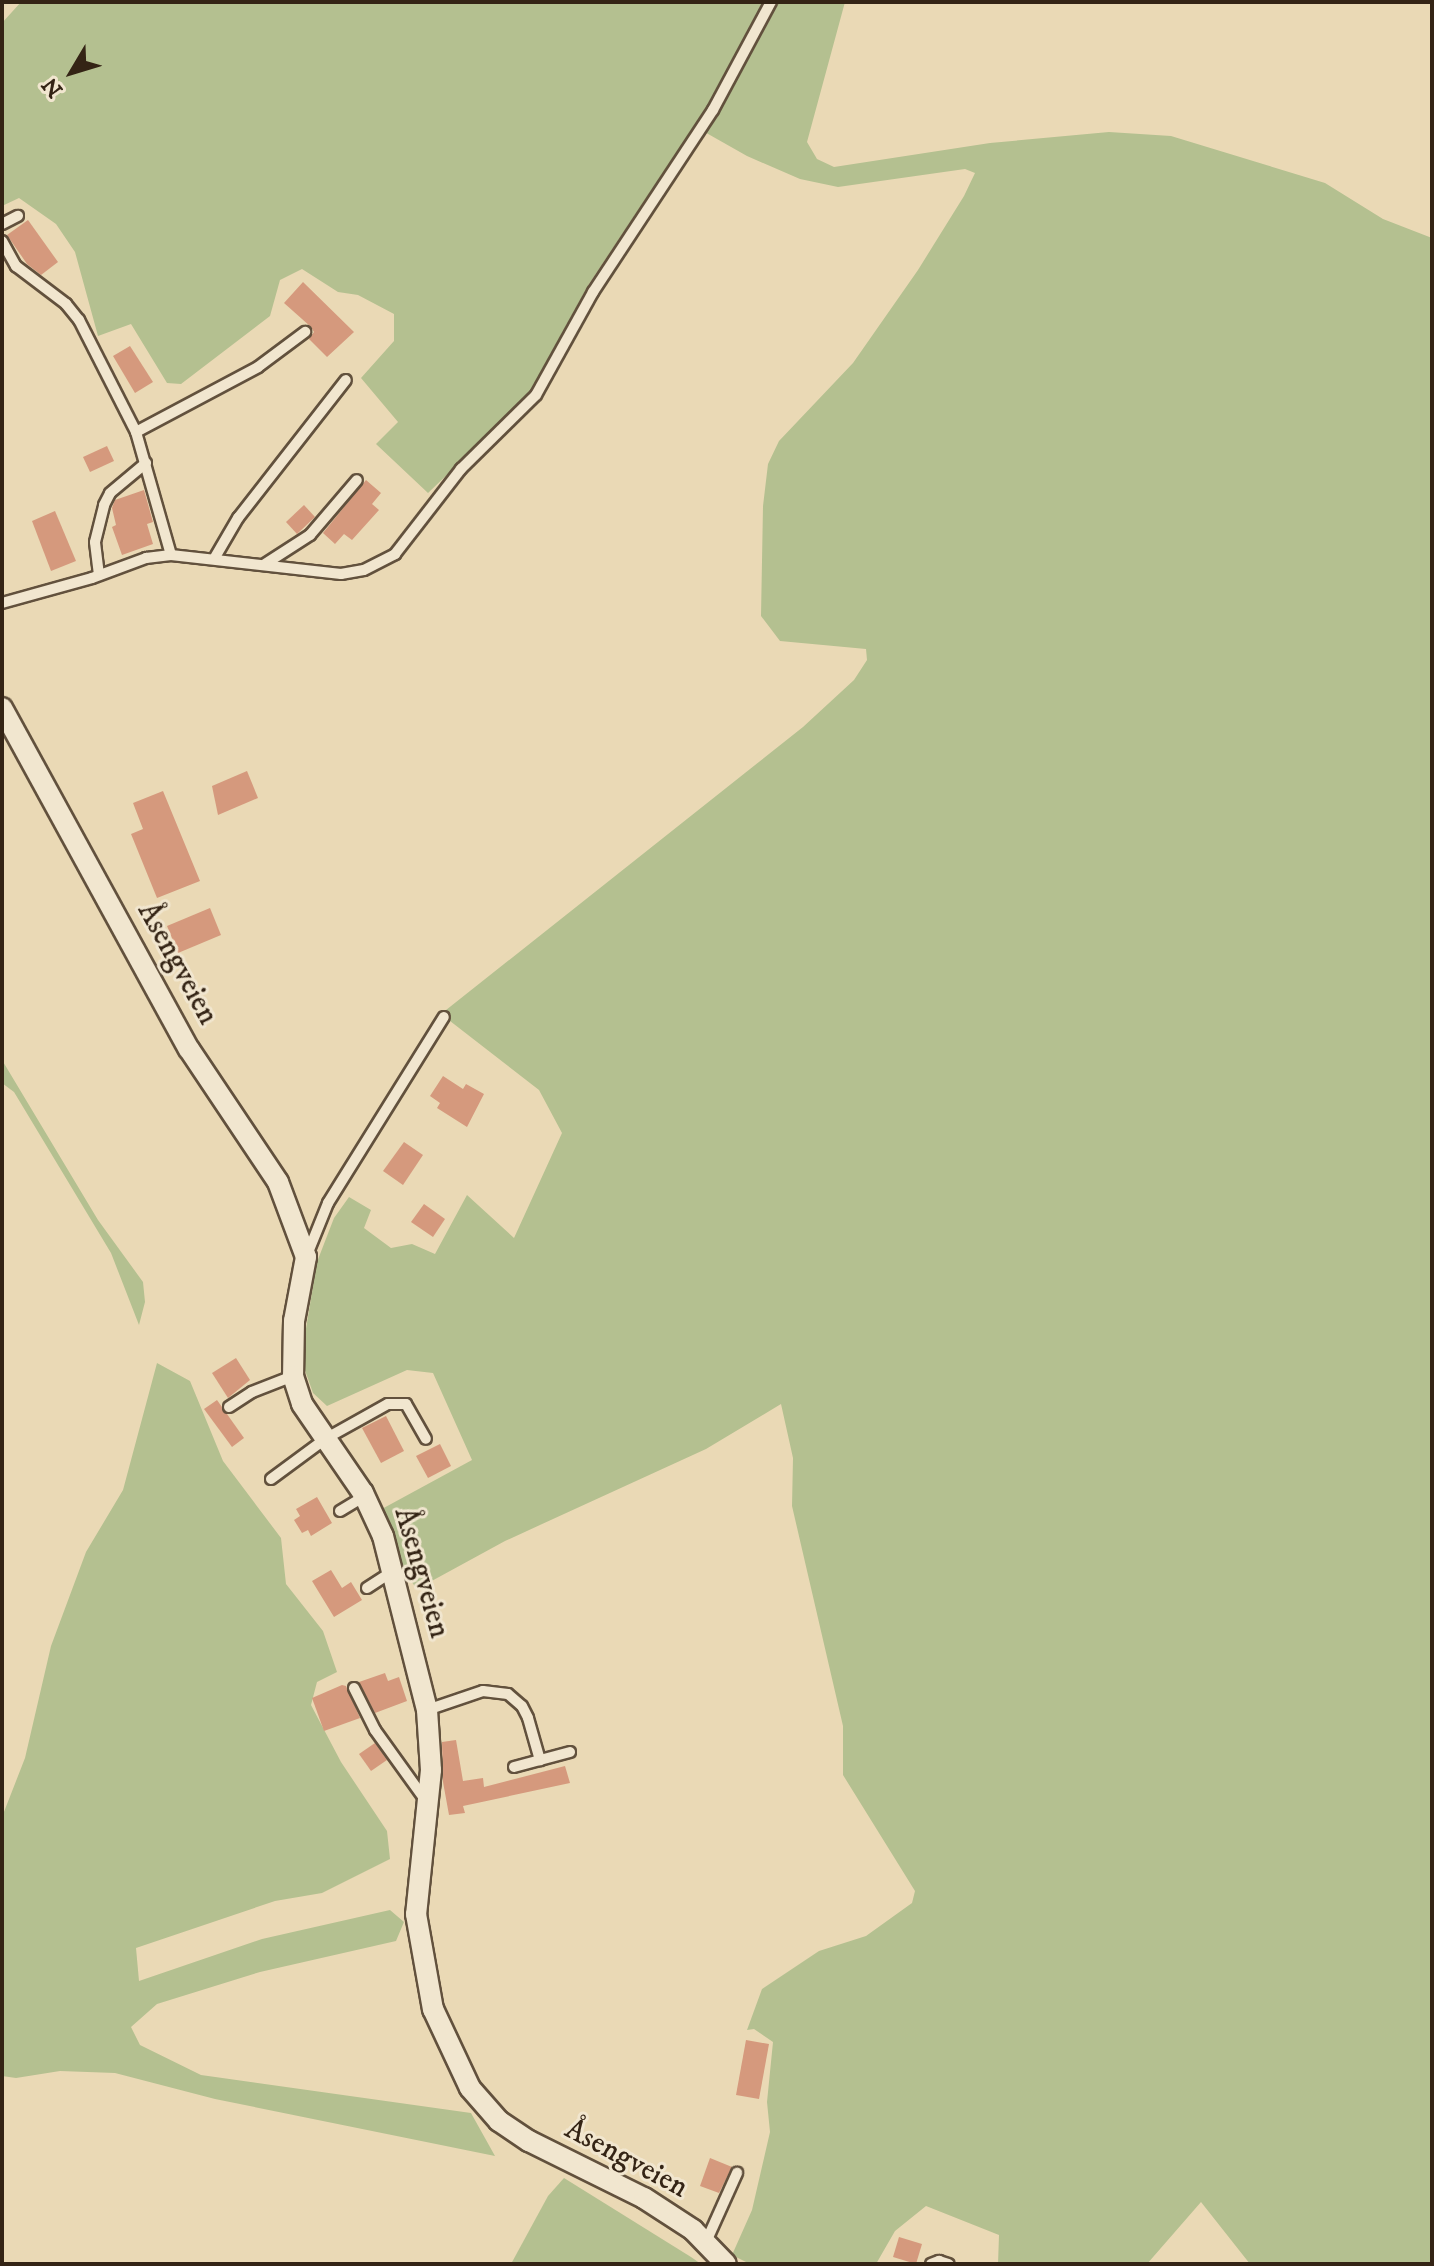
<!DOCTYPE html>
<html>
<head>
<meta charset="utf-8">
<style>
	body { margin:0 }
	#map { position:relative; width:1434px; height:2266px; overflow:hidden; background:#ead9b5; font-family:"IM FELL DW Pica",serif }
	div>[style] { position:absolute }
	.green>* { inset:0; background:#b4c090 }
	.building>* { inset:0; background:#d5997d }
	.roads { filter:drop-shadow(2px 0 #62513d) drop-shadow(-2px 0 #62513d) drop-shadow(0 2px #62513d) drop-shadow(0 -2px #62513d) }
	.lane>* { height:10px; margin:-5px; padding:0 5px; transform-origin:5px; border-radius:5px; background:#f1e6cf }
	.street>* { height:20px; margin:-10px; padding:0 10px; transform-origin:10px; border-radius:10px; background:#f1e6cf }
	span { translate:-50% -50%; white-space:nowrap; text-align:center; line-height:1.15; -webkit-text-stroke:6px #f1e6cf; paint-order:stroke }
	.street-label { font-size:30px; color:#342415 }
	.frame { position:absolute; inset:0; border:4px solid #342415; pointer-events:none }
	.north { position:absolute; left:32px; top:32px; width:80px; height:80px; -webkit-text-stroke:6px #f1e6cf; paint-order:stroke; rotate:232deg; font-size:22px; font-weight:700; line-height:32px; text-align:center; color:#342415 }
	.north::after { content:''; display:block; margin:auto; width:28px; height:36px; background:#342415; clip-path:polygon(50% 0,100% 100%,50% 72%,0 100%) }
</style>
</head>
<body>
<div id="map">
	<div class="green">
		<div style="clip-path:polygon(21px 2px,845px 2px,807px 142px,817px 159px,834px 167px,990px 143px,1109px 132px,1171px 136px,1325px 183px,1383px 219px,1432px 238px,1432px 2264px,1250px 2264px,1201px 2202px,1147px 2264px,998px 2264px,999px 2235px,926px 2206px,895px 2231px,876px 2264px,750px 2264px,732px 2255px,752px 2210px,770px 2132px,767px 2102px,773px 2042px,754px 2029px,747px 2030px,762px 1989px,819px 1951px,866px 1936px,912px 1903px,915px 1891px,843px 1775px,843px 1726px,792px 1506px,793px 1458px,781px 1404px,706px 1449px,505px 1541px,417px 1589px,402px 1569px,380px 1510px,472px 1460px,433px 1373px,407px 1370px,327px 1406px,313px 1393px,301px 1359px,317px 1262px,334px 1218px,349px 1197px,371px 1210px,364px 1228px,391px 1248px,412px 1244px,435px 1254px,467px 1195px,514px 1238px,562px 1133px,539px 1090px,441px 1014px,803px 727px,854px 680px,867px 660px,866px 649px,780px 641px,761px 616px,763px 506px,768px 464px,779px 441px,853px 363px,918px 270px,964px 196px,975px 173px,965px 169px,838px 187px,800px 179px,747px 156px,694px 126px,589px 284px,526px 399px,428px 493px,376px 444px,398px 422px,361px 378px,394px 341px,394px 314px,358px 295px,338px 292px,302px 269px,280px 280px,270px 316px,181px 384px,167px 383px,131px 324px,98px 336px,75px 252px,56px 224px,19px 198px,2px 206px,2px 23px)"></div>
		<div style="clip-path:polygon(2px 1060px,98px 1220px,143px 1282px,145px 1302px,139px 1325px,111px 1253px,14px 1092px,2px 1083px)"></div>
		<div style="clip-path:polygon(157px 1363px,190px 1381px,223px 1461px,281px 1538px,286px 1584px,323px 1631px,337px 1672px,317px 1682px,311px 1705px,341px 1762px,387px 1831px,390px 1859px,322px 1893px,275px 1901px,136px 1948px,139px 1981px,262px 1939px,390px 1910px,404px 1922px,396px 1941px,260px 1972px,157px 2004px,131px 2027px,140px 2045px,201px 2075px,471px 2113px,495px 2156px,215px 2099px,115px 2073px,60px 2071px,16px 2078px,2px 2076px,2px 1817px,25px 1758px,51px 1646px,86px 1552px,123px 1490px)"></div>
		<div style="clip-path:polygon(564px 2178px,691px 2257px,701px 2264px,511px 2264px,548px 2196px)"></div>
	</div>
	<div class="building">
		<div style="clip-path:polygon(28px 220px,58px 262px,41px 275px,27px 264px,7px 235px)"></div>
		<div style="clip-path:polygon(303px 282px,354px 332px,327px 357px,309px 339px,314px 332px,311px 327px,284px 303px)"></div>
		<div style="clip-path:polygon(130px 346px,153px 382px,135px 393px,113px 356px)"></div>
		<div style="clip-path:polygon(107px 446px,114px 461px,90px 472px,83px 457px)"></div>
		<div style="clip-path:polygon(366px 480px,381px 493px,372px 504px,379px 510px,352px 540px,344px 534px,335px 544px,323px 533px)"></div>
		<div style="clip-path:polygon(144px 490px,153px 522px,147px 524px,153px 544px,122px 555px,112px 527px,116px 525px,112px 508px,115px 500px)"></div>
		<div style="clip-path:polygon(304px 505px,315px 517px,297px 534px,286px 522px)"></div>
		<div style="clip-path:polygon(55px 511px,76px 561px,51px 571px,32px 521px)"></div>
		<div style="clip-path:polygon(247px 771px,258px 798px,218px 815px,212px 786px)"></div>
		<div style="clip-path:polygon(163px 791px,200px 881px,157px 898px,131px 834px,143px 829px,133px 803px)"></div>
		<div style="clip-path:polygon(210px 908px,221px 935px,178px 953px,167px 926px)"></div>
		<div style="clip-path:polygon(443px 1076px,463px 1089px,466px 1084px,484px 1094px,467px 1127px,437px 1108px,440px 1103px,430px 1096px)"></div>
		<div style="clip-path:polygon(404px 1142px,423px 1155px,403px 1185px,383px 1171px)"></div>
		<div style="clip-path:polygon(424px 1204px,445px 1219px,433px 1237px,411px 1222px)"></div>
		<div style="clip-path:polygon(236px 1358px,250px 1380px,228px 1398px,212px 1373px)"></div>
		<div style="clip-path:polygon(217px 1400px,244px 1438px,232px 1447px,204px 1409px)"></div>
		<div style="clip-path:polygon(386px 1416px,404px 1451px,381px 1463px,362px 1428px)"></div>
		<div style="clip-path:polygon(440px 1444px,451px 1466px,428px 1478px,416px 1456px)"></div>
		<div style="clip-path:polygon(317px 1497px,332px 1523px,311px 1536px,308px 1530px,302px 1533px,294px 1520px,300px 1516px,296px 1509px)"></div>
		<div style="clip-path:polygon(331px 1570px,342px 1588px,351px 1582px,362px 1600px,334px 1617px,312px 1581px)"></div>
		<div style="clip-path:polygon(385px 1673px,388px 1681px,399px 1677px,407px 1701px,375px 1713px,359px 1682px)"></div>
		<div style="clip-path:polygon(342px 1685px,346px 1686px,360px 1718px,324px 1731px,312px 1698px)"></div>
		<div style="clip-path:polygon(456px 1740px,463px 1781px,483px 1778px,484px 1787px,565px 1766px,570px 1783px,463px 1806px,465px 1813px,449px 1815px,443px 1782px,442px 1742px)"></div>
		<div style="clip-path:polygon(375px 1743px,387px 1760px,371px 1771px,359px 1754px)"></div>
		<div style="clip-path:polygon(746px 2040px,769px 2044px,759px 2099px,736px 2095px)"></div>
		<div style="clip-path:polygon(710px 2158px,732px 2167px,719px 2193px,700px 2186px)"></div>
		<div style="clip-path:polygon(899px 2237px,922px 2244px,916px 2264px,893px 2257px)"></div>
	</div>
	<div class="roads">
		<div class="lane">
			<div style="left:2px;top:224px;width:18px;rotate:-27deg"></div>
			<div style="left:2px;top:241px;width:29px;rotate:61deg"></div>
			<div style="left:16px;top:266px;width:63px;rotate:37.2deg"></div>
			<div style="left:66px;top:304px;width:21px;rotate:51deg"></div>
			<div style="left:79px;top:320px;width:126px;rotate:63deg"></div>
			<div style="left:136px;top:432px;width:128px;rotate:74.1deg"></div>
			<div style="left:136px;top:432px;width:138px;rotate:-28deg"></div>
			<div style="left:258px;top:367px;width:59px;rotate:-36.7deg"></div>
			<div style="left:214px;top:559px;width:48px;rotate:-59.7deg"></div>
			<div style="left:238px;top:518px;width:175px;rotate:-52deg"></div>
			<div style="left:265px;top:564px;width:54px;rotate:-32.8deg"></div>
			<div style="left:310px;top:535px;width:72px;rotate:-49.5deg"></div>
			<div style="left:99px;top:575px;width:33px;rotate:-97deg"></div>
			<div style="left:95px;top:542px;width:38px;rotate:-76deg"></div>
			<div style="left:104px;top:505px;width:13px;rotate:-63deg"></div>
			<div style="left:110px;top:493px;width:47px;rotate:-39.8deg"></div>
			<div style="left:2px;top:603px;width:93px;rotate:-15.5deg"></div>
			<div style="left:92px;top:578px;width:58px;rotate:-20.3deg"></div>
			<div style="left:146px;top:558px;width:25px;rotate:-7deg"></div>
			<div style="left:171px;top:555px;width:171px;rotate:6.4deg"></div>
			<div style="left:341px;top:574px;width:23px;rotate:-10deg"></div>
			<div style="left:364px;top:570px;width:35px;rotate:-27deg"></div>
			<div style="left:395px;top:554px;width:108px;rotate:-52.2deg"></div>
			<div style="left:461px;top:469px;width:105px;rotate:-44.6deg"></div>
			<div style="left:536px;top:395px;width:118px;rotate:-61deg"></div>
			<div style="left:593px;top:292px;width:218px;rotate:-56.6deg"></div>
			<div style="left:713px;top:110px;width:123px;rotate:-61.8deg"></div>
			<div style="left:307px;top:1255px;width:56px;rotate:-68deg"></div>
			<div style="left:328px;top:1203px;width:219px;rotate:-58.1deg"></div>
			<div style="left:229px;top:1407px;width:27px;rotate:-33deg"></div>
			<div style="left:252px;top:1392px;width:44px;rotate:-21.3deg"></div>
			<div style="left:271px;top:1479px;width:67px;rotate:-36.5deg"></div>
			<div style="left:325px;top:1439px;width:72px;rotate:-29.1deg"></div>
			<div style="left:388px;top:1404px;width:18px"></div>
			<div style="left:406px;top:1404px;width:40px;rotate:60.3deg"></div>
			<div style="left:340px;top:1511px;width:29px;rotate:-31deg"></div>
			<div style="left:367px;top:1588px;width:30px;rotate:-33deg"></div>
			<div style="left:354px;top:1688px;width:47px;rotate:63.4deg"></div>
			<div style="left:375px;top:1730px;width:87px;rotate:54.3deg"></div>
			<div style="left:427px;top:1710px;width:59px;rotate:-18.7deg"></div>
			<div style="left:483px;top:1691px;width:25px;rotate:7deg"></div>
			<div style="left:508px;top:1694px;width:18px;rotate:41deg"></div>
			<div style="left:522px;top:1706px;width:13px;rotate:63deg"></div>
			<div style="left:528px;top:1718px;width:44px;rotate:74.1deg"></div>
			<div style="left:514px;top:1767px;width:58px;rotate:-15deg"></div>
			<div style="left:706px;top:2242px;width:76px;rotate:-65.8deg"></div>
			<div style="left:931px;top:2264px;width:9px;rotate:-21deg"></div>
			<div style="left:939px;top:2261px;width:10px;rotate:17deg"></div>
		</div>
		<div class="street">
			<div style="left:2px;top:708px;width:389px;rotate:61.3deg"></div>
			<div style="left:189px;top:1049px;width:160px;rotate:56.2deg"></div>
			<div style="left:278px;top:1182px;width:80px;rotate:69.5deg"></div>
			<div style="left:306px;top:1257px;width:65px;rotate:100.6deg"></div>
			<div style="left:294px;top:1321px;width:55px;rotate:91deg"></div>
			<div style="left:293px;top:1376px;width:29px;rotate:72deg"></div>
			<div style="left:302px;top:1404px;width:108px;rotate:55.6deg"></div>
			<div style="left:363px;top:1493px;width:47px;rotate:65.1deg"></div>
			<div style="left:383px;top:1536px;width:179px;rotate:75.8deg"></div>
			<div style="left:427px;top:1710px;width:60px;rotate:86.2deg"></div>
			<div style="left:431px;top:1770px;width:145px;rotate:95.9deg"></div>
			<div style="left:416px;top:1914px;width:97px;rotate:79.9deg"></div>
			<div style="left:433px;top:2009px;width:87px;rotate:64.9deg"></div>
			<div style="left:470px;top:2088px;width:44px;rotate:48.7deg"></div>
			<div style="left:499px;top:2121px;width:36px;rotate:34deg"></div>
			<div style="left:529px;top:2141px;width:128px;rotate:26.4deg"></div>
			<div style="left:644px;top:2198px;width:59px;rotate:33.1deg"></div>
			<div style="left:693px;top:2230px;width:47px;rotate:45.9deg"></div>
		</div>
	</div>
	<div class="street-label">
		<span style="left:177px;top:964px;rotate:61deg">Åsengveien</span>
		<span style="left:421px;top:1573px;rotate:74deg">Åsengveien</span>
		<span style="left:626px;top:2159px;rotate:28deg">Åsengveien</span>
	</div>
	<div class="frame"></div>
	<div class="north">N</div>
</div>
</body>
</html>
